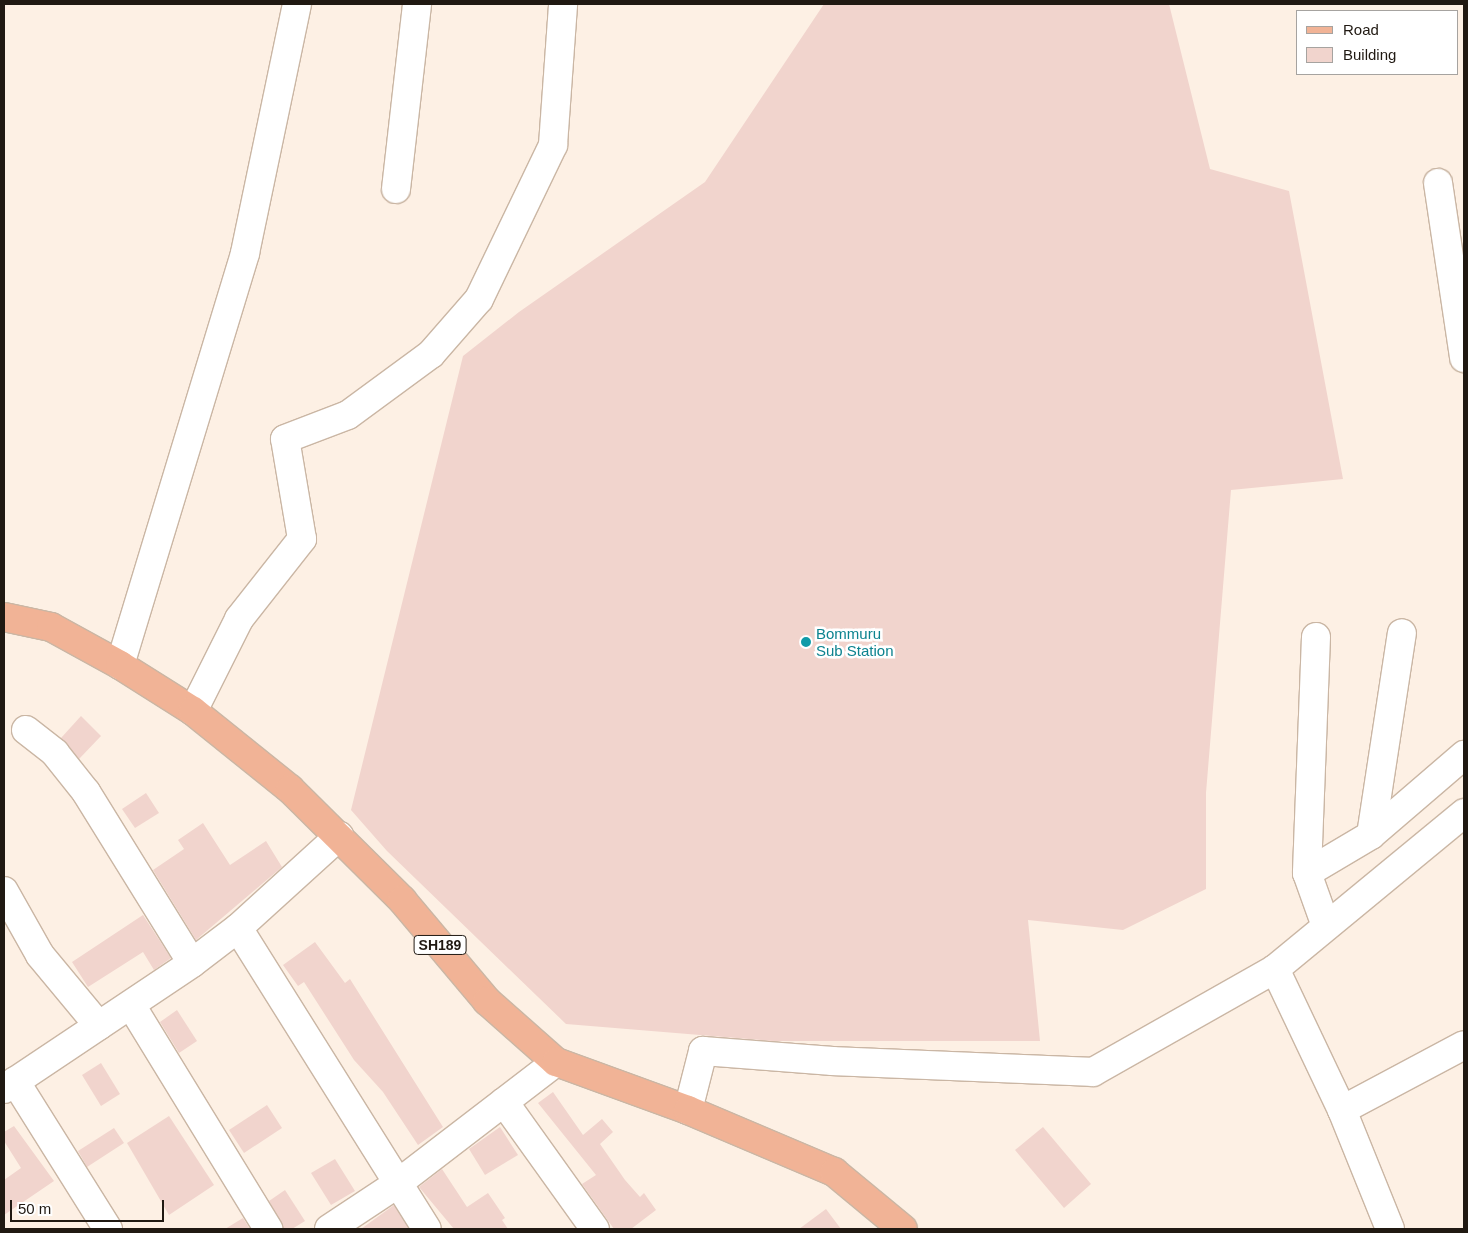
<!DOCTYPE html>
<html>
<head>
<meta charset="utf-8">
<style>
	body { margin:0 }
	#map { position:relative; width:1468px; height:1233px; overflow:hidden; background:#fdf0e4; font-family:Helvetica,sans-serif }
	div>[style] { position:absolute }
	.building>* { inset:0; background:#f1d4cd }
	.roads { filter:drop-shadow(1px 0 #cab6a4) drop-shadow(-1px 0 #cab6a4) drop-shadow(0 1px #cab6a4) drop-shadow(0 -1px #cab6a4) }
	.minor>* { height:28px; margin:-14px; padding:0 14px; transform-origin:14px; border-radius:14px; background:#fff }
	.major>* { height:28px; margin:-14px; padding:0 14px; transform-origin:14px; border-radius:14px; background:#f1b396 }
	.dots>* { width:14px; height:14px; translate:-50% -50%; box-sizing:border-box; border:2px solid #fff; border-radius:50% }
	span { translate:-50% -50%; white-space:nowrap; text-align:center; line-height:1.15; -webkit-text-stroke:5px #fff; paint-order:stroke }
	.shield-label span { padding:1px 4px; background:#fff; border:1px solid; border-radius:4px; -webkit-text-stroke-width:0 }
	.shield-label { font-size:14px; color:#201912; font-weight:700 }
	.culture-label { font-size:15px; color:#0d838f }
	.left { translate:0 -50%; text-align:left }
	.frame { position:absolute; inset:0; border:5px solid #201912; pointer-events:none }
	.legend { position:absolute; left:1296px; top:10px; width:162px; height:65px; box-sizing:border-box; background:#fff; border:1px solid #a6a3a0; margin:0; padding:6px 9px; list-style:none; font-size:15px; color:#201912 }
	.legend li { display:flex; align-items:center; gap:10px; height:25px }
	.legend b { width:25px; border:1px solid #a6a3a0 }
	.scale { position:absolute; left:10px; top:1200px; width:154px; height:22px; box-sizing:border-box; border:2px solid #201912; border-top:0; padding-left:6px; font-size:15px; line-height:18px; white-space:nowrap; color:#201912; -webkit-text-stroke:4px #fff; paint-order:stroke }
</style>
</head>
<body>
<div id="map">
	<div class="building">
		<div style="clip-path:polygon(824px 4px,1169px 4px,1210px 169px,1289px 191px,1343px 479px,1231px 490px,1206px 793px,1206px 889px,1123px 930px,1028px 920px,1040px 1041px,772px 1041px,566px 1024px,387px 851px,351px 810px,463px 356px,519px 312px,705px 182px)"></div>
		<div style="clip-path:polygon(81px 716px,101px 736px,79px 759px,61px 738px)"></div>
		<div style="clip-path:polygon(146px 793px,159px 813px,135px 828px,122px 809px)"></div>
		<div style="clip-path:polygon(203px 823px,230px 865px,266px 841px,282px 867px,196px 940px,153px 870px,184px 849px,178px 840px)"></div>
		<div style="clip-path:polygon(143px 915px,171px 958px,154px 970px,143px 952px,88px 987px,72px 962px)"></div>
		<div style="clip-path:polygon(315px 942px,345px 983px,350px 979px,443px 1127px,418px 1145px,383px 1092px,354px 1060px,304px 982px,298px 986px,283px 965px)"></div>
		<div style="clip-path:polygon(177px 1010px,197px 1041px,179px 1053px,160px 1022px)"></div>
		<div style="clip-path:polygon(101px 1063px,120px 1094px,101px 1106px,82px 1075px)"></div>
		<div style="clip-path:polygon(553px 1092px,583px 1135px,602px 1119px,613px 1132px,600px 1144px,625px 1180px,640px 1197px,644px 1193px,656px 1210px,631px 1229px,614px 1229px,582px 1184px,596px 1175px,538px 1103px)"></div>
		<div style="clip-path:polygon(267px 1105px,282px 1128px,244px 1153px,229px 1130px)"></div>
		<div style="clip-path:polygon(169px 1116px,214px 1185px,169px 1215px,127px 1143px)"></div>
		<div style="clip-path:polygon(14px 1126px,54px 1181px,4px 1215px,4px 1180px,21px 1168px,4px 1141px,4px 1132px)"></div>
		<div style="clip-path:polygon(500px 1127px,518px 1155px,485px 1175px,469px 1149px)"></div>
		<div style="clip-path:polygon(1043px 1127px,1091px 1184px,1064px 1208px,1015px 1150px)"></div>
		<div style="clip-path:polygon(114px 1128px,124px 1143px,87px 1167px,78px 1151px)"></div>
		<div style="clip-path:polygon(335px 1159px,355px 1191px,331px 1205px,311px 1173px)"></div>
		<div style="clip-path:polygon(442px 1169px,467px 1207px,488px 1193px,505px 1218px,502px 1220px,508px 1229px,454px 1229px,419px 1187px)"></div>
		<div style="clip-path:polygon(285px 1190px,305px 1221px,292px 1229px,284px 1229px,269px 1201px)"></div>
		<div style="clip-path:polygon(394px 1205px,409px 1229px,361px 1229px)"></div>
		<div style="clip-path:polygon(826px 1209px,841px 1229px,799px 1229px)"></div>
		<div style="clip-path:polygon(243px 1218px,250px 1229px,225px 1229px)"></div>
	</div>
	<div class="roads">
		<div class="minor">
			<div style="left:1438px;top:183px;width:177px;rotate:81.5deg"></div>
			<div style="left:396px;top:189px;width:186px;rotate:-83.5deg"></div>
			<div style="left:1316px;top:637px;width:236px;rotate:92.2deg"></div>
			<div style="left:1307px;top:873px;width:56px;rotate:70.3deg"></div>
			<div style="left:120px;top:665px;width:431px;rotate:-73.1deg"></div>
			<div style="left:245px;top:253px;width:254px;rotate:-78.2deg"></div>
			<div style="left:193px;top:711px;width:103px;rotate:-63.4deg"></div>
			<div style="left:239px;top:619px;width:102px;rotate:-51.8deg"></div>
			<div style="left:302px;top:539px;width:101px;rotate:-99.6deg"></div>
			<div style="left:285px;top:439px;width:67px;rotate:-20.9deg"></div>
			<div style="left:348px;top:415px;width:103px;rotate:-36.3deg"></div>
			<div style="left:431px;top:354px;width:73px;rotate:-48.9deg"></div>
			<div style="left:479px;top:299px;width:171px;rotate:-64.3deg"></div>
			<div style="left:553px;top:145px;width:141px;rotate:-85.9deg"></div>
			<div style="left:26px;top:730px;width:37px;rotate:38deg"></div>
			<div style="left:55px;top:753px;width:50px;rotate:51.5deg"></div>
			<div style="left:86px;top:792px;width:201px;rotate:58.2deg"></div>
			<div style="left:1371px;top:835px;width:204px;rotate:-81.3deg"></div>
			<div style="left:1307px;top:873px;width:74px;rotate:-30.7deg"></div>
			<div style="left:1371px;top:835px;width:123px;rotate:-40.7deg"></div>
			<div style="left:4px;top:891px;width:73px;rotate:60.6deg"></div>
			<div style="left:40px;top:955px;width:92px;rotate:50.3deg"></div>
			<div style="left:238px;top:928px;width:355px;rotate:57.9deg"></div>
			<div style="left:1275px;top:969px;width:156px;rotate:64.6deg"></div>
			<div style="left:1342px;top:1110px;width:128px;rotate:68deg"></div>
			<div style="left:131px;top:1005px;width:263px;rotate:58.5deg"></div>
			<div style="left:15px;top:1081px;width:175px;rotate:57.9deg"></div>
			<div style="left:4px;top:1089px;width:226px;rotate:-33.8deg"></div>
			<div style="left:192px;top:963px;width:58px;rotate:-37.3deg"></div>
			<div style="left:238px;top:928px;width:137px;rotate:-42.3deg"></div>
			<div style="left:504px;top:1102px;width:156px;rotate:54.4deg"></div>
			<div style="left:688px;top:1110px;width:61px;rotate:-75.7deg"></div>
			<div style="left:703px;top:1051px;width:130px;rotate:4.4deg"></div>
			<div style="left:833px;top:1061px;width:260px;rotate:2.4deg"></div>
			<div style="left:1093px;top:1072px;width:209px;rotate:-29.5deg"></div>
			<div style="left:1275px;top:969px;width:245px;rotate:-39.5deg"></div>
			<div style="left:1342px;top:1110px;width:138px;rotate:-28deg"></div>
			<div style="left:329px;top:1229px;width:82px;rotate:-33.5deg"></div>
			<div style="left:397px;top:1184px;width:200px;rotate:-37.5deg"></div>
		</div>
		<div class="major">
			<div style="left:4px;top:617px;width:48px;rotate:12deg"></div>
			<div style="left:51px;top:627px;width:79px;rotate:28.8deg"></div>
			<div style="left:120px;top:665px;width:86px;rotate:32.2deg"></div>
			<div style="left:193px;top:711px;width:124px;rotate:38.8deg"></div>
			<div style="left:290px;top:789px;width:158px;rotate:44.7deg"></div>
			<div style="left:402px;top:900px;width:132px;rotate:49.9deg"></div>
			<div style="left:487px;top:1001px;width:92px;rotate:41.5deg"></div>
			<div style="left:556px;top:1062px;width:140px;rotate:20deg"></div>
			<div style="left:688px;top:1110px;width:159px;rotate:23deg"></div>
			<div style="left:834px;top:1172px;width:89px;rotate:39.6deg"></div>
		</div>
	</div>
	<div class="dots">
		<div style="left:806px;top:642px;background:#0f9aa8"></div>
	</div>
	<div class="shield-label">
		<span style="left:440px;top:945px">SH189</span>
	</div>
	<div class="culture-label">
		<span class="left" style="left:816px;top:642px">Bommuru<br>Sub Station</span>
	</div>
	<div class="frame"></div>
	<ul class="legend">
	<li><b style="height:6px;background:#f1b396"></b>Road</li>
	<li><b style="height:14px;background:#f1d4cd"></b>Building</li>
	</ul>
	<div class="scale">50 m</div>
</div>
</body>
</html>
